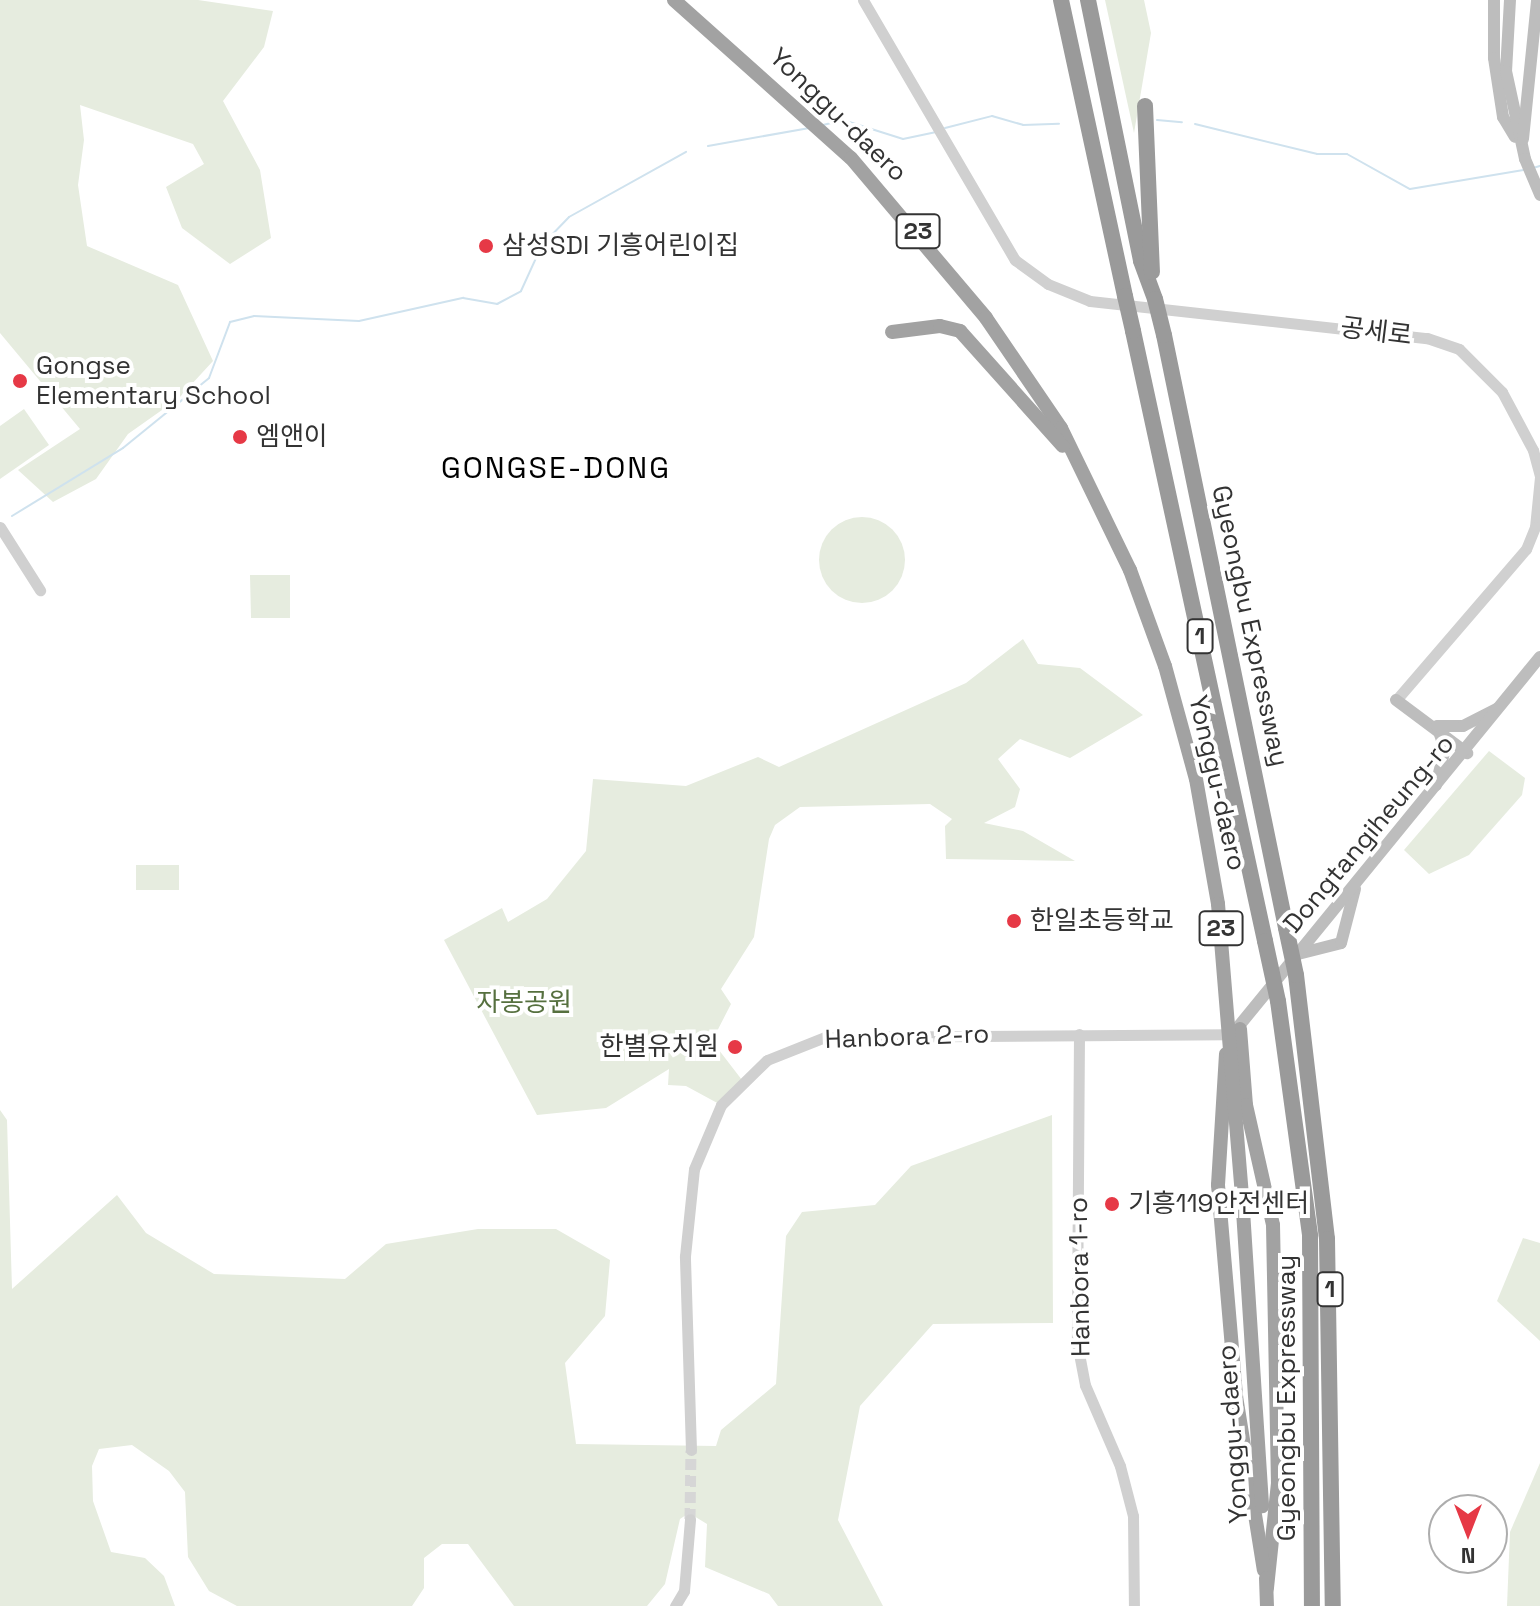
<!DOCTYPE html>
<html>
<head>
<meta charset="utf-8">
<style>
	body { margin:0 }
	#map { position:relative; width:1540px; height:1606px; overflow:hidden; background:#fff; font-family:"Space Grotesk","Noto Sans KR",sans-serif }
	div>[style] { position:absolute }
	.green>* { inset:0; background:#e6ecdf }
	.round { border-radius:50% }
	.stream>* { height:2px; margin:-1px; padding:0 1px; transform-origin:1px; border-radius:1px; background:#cfe2ee }
	.tertiary-tunnel>* { height:11px; margin-top:-5.5px; transform-origin:0; background:repeating-linear-gradient(90deg,#d6d6d6 0 11px,transparent 0 16.5px) }
	.tertiary>* { height:11px; margin:-5.5px; padding:0 5.5px; transform-origin:5.5px; border-radius:5.5px; background:#d0d0d0 }
	.secondary>* { height:12px; margin:-6px; padding:0 6px; transform-origin:6px; border-radius:6px; background:#bdbdbd }
	.trunk>* { height:14px; margin:-7px; padding:0 7px; transform-origin:7px; border-radius:7px; background:#a2a2a2 }
	.motorway>* { height:16px; margin:-8px; padding:0 8px; transform-origin:8px; border-radius:8px; background:#9a9a9a }
	.trunk-bridge>* { height:14px; margin:-7px; padding:0 7px; transform-origin:7px; border-radius:7px; background:#a2a2a2 }
	.motorway-bridge>* { height:16px; margin:-8px; padding:0 8px; transform-origin:8px; border-radius:8px; background:#9a9a9a }
	.dots>* { width:22px; height:22px; translate:-50% -50%; box-sizing:border-box; border:4px solid #fff; border-radius:50% }
	span { translate:-50% -50%; white-space:nowrap; text-align:center; line-height:1.15; -webkit-text-stroke:8px #fff; paint-order:stroke }
	.shield-label span { padding:2px 6px; background:#fff; border:2px solid; border-radius:6px; -webkit-text-stroke-width:0 }
	.shield-label { font-size:24px; color:#333; font-weight:700 }
	.street-label { font-size:26px; color:#333 }
	.poi-label { font-size:26px; color:#333 }
	.left { translate:0 -50%; text-align:left }
	.right { translate:-100% -50%; text-align:right }
	.park-label { font-size:26px; color:#56703f }
	.quarter-label { font-size:30px; color:#000; letter-spacing:2px }
	.north { position:absolute; left:1428px; top:1494px; width:80px; height:80px; box-sizing:border-box; background:#fff; border:2px solid #adadad; border-radius:50%; rotate:180deg; font-size:22px; font-weight:700; line-height:32px; text-align:center; color:#333 }
	.north::after { content:''; display:block; margin:auto; width:28px; height:36px; background:#e63946; clip-path:polygon(50% 0,100% 100%,50% 72%,0 100%) }
</style>
</head>
<body>
<div id="map">
	<div class="green">
		<div style="clip-path:polygon(0 0,198px 0,273px 11px,264px 47px,223px 101px,260px 170px,271px 238px,230px 264px,182px 228px,166px 187px,204px 164px,193px 144px,80px 105px,84px 140px,78px 185px,87px 246px,178px 285px,213px 361px,179px 398px,128px 434px,96px 479px,53px 502px,18px 470px,80px 429px,0 333px)"></div>
		<div style="clip-path:polygon(1105px 0,1144px 0,1151px 33px,1134px 133px)"></div>
		<div style="clip-path:polygon(24px 409px,49px 445px,0 479px,0 426px)"></div>
		<div class="round" style="left:819px;top:517px;width:86px;height:86px"></div>
		<div style="clip-path:polygon(250px 575px,290px 575px,290px 618px,251px 618px)"></div>
		<div style="clip-path:polygon(1023px 639px,1038px 664px,1080px 668px,1143px 715px,1070px 758px,1020px 739px,998px 759px,1020px 789px,1015px 807px,984px 823px,1023px 831px,1075px 861px,946px 859px,945px 826px,952px 819px,930px 804px,800px 807px,775px 825px,769px 839px,754px 937px,721px 989px,731px 1004px,712px 1041px,742px 1080px,721px 1105px,686px 1086px,668px 1085px,669px 1069px,606px 1108px,537px 1115px,444px 940px,502px 908px,508px 922px,547px 899px,586px 851px,593px 779px,686px 786px,758px 757px,779px 767px,966px 683px)"></div>
		<div style="clip-path:polygon(1489px 751px,1525px 778px,1522px 795px,1469px 855px,1429px 874px,1404px 850px)"></div>
		<div style="clip-path:polygon(136px 865px,179px 865px,179px 890px,136px 890px)"></div>
		<div style="clip-path:polygon(0 1110px,7px 1120px,12px 1289px,117px 1195px,146px 1233px,214px 1274px,345px 1279px,386px 1244px,478px 1229px,556px 1229px,610px 1260px,605px 1316px,565px 1363px,576px 1444px,716px 1446px,721px 1430px,776px 1384px,786px 1236px,802px 1212px,875px 1205px,911px 1166px,1052px 1115px,1053px 1323px,933px 1324px,860px 1406px,838px 1520px,883px 1606px,778px 1606px,769px 1594px,705px 1567px,707px 1524px,689px 1513px,680px 1519px,665px 1584px,647px 1606px,514px 1606px,468px 1544px,442px 1544px,424px 1558px,424px 1588px,412px 1606px,237px 1606px,209px 1591px,188px 1557px,185px 1492px,169px 1471px,132px 1445px,99px 1449px,92px 1466px,93px 1501px,111px 1552px,145px 1558px,164px 1576px,175px 1606px,0 1606px)"></div>
		<div style="clip-path:polygon(1523px 1238px,1540px 1243px,1540px 1341px,1497px 1301px)"></div>
		<div style="clip-path:polygon(1540px 1463px,1540px 1606px,1507px 1606px,1510px 1532px)"></div>
	</div>
	<div class="stream">
		<div style="left:1157px;top:120px;width:25px;rotate:5deg"></div>
		<div style="left:1195px;top:124px;width:126px;rotate:13.8deg"></div>
		<div style="left:1317px;top:154px;width:30px"></div>
		<div style="left:1347px;top:154px;width:72px;rotate:29.1deg"></div>
		<div style="left:1410px;top:189px;width:115px;rotate:-9.5deg"></div>
		<div style="left:823px;top:125px;width:21px;rotate:-14deg"></div>
		<div style="left:843px;top:120px;width:63px;rotate:17.6deg"></div>
		<div style="left:903px;top:139px;width:34px;rotate:-12deg"></div>
		<div style="left:945px;top:128px;width:49px;rotate:-14.3deg"></div>
		<div style="left:992px;top:116px;width:32px;rotate:16deg"></div>
		<div style="left:1023px;top:125px;width:36px;rotate:-2deg"></div>
		<div style="left:708px;top:146px;width:103px;rotate:-10.1deg"></div>
		<div style="left:1533px;top:168px;width:7px;rotate:-16deg"></div>
		<div style="left:12px;top:516px;width:130px;rotate:-31.5deg"></div>
		<div style="left:123px;top:448px;width:111px;rotate:-39.1deg"></div>
		<div style="left:209px;top:378px;width:60px;rotate:-69.4deg"></div>
		<div style="left:230px;top:322px;width:25px;rotate:-14deg"></div>
		<div style="left:254px;top:316px;width:105px;rotate:2.7deg"></div>
		<div style="left:359px;top:321px;width:107px;rotate:-12.5deg"></div>
		<div style="left:463px;top:298px;width:35px;rotate:10deg"></div>
		<div style="left:497px;top:304px;width:27px;rotate:-28deg"></div>
		<div style="left:521px;top:291px;width:51px;rotate:-65.5deg"></div>
		<div style="left:542px;top:245px;width:39px;rotate:-46deg"></div>
		<div style="left:569px;top:217px;width:134px;rotate:-29.1deg"></div>
	</div>
	<div class="tertiary-tunnel">
		<div style="left:690px;top:1519px;width:69px;rotate:-89.2deg"></div>
	</div>
	<div class="tertiary">
		<div style="left:863px;top:0;width:301px;rotate:59.7deg"></div>
		<div style="left:1015px;top:260px;width:41px;rotate:36deg"></div>
		<div style="left:1048px;top:284px;width:45px;rotate:22deg"></div>
		<div style="left:1090px;top:301px;width:339px;rotate:6.3deg"></div>
		<div style="left:1427px;top:338px;width:34px;rotate:19deg"></div>
		<div style="left:1459px;top:349px;width:61px;rotate:45deg"></div>
		<div style="left:1502px;top:392px;width:66px;rotate:61.9deg"></div>
		<div style="left:1533px;top:450px;width:28px;rotate:75deg"></div>
		<div style="left:1540px;top:477px;width:50px;rotate:95.7deg"></div>
		<div style="left:1535px;top:527px;width:24px;rotate:112deg"></div>
		<div style="left:1526px;top:549px;width:199px;rotate:130.7deg"></div>
		<div style="left:0;top:527px;width:75px;rotate:57.6deg"></div>
		<div style="left:1079px;top:1034px;width:309px;rotate:90.4deg"></div>
		<div style="left:1077px;top:1343px;width:43px;rotate:79.2deg"></div>
		<div style="left:1085px;top:1385px;width:88px;rotate:66.6deg"></div>
		<div style="left:1120px;top:1466px;width:52px;rotate:75.4deg"></div>
		<div style="left:1133px;top:1516px;width:90px;rotate:89.4deg"></div>
		<div style="left:691px;top:1450px;width:194px;rotate:-91.8deg"></div>
		<div style="left:685px;top:1256px;width:87px;rotate:-84.1deg"></div>
		<div style="left:694px;top:1169px;width:69px;rotate:-67.1deg"></div>
		<div style="left:721px;top:1105px;width:64px;rotate:-44.4deg"></div>
		<div style="left:767px;top:1060px;width:62px;rotate:-21.6deg"></div>
		<div style="left:825px;top:1037px;width:403px;rotate:-0.4deg"></div>
		<div style="left:675px;top:1606px;width:17px;rotate:-59deg"></div>
		<div style="left:684px;top:1591px;width:72px;rotate:-85.2deg"></div>
	</div>
	<div class="secondary">
		<div style="left:1494px;top:0;width:58px;rotate:90deg"></div>
		<div style="left:1494px;top:58px;width:60px;rotate:81.3deg"></div>
		<div style="left:1503px;top:117px;width:23px;rotate:59deg"></div>
		<div style="left:1510px;top:0;width:71px;rotate:93.2deg"></div>
		<div style="left:1506px;top:71px;width:90px;rotate:77.8deg"></div>
		<div style="left:1525px;top:159px;width:39px;rotate:67deg"></div>
		<div style="left:1523px;top:139px;width:140px;rotate:-84.2deg"></div>
		<div style="left:1396px;top:700px;width:89px;rotate:36.7deg"></div>
		<div style="left:1436px;top:785px;width:37px;rotate:-76deg"></div>
		<div style="left:1445px;top:749px;width:24px;rotate:-109deg"></div>
		<div style="left:1437px;top:726px;width:26px"></div>
		<div style="left:1463px;top:726px;width:38px;rotate:-27deg"></div>
		<div style="left:1298px;top:954px;width:44px;rotate:-14.3deg"></div>
		<div style="left:1341px;top:943px;width:56px;rotate:-75.5deg"></div>
		<div style="left:1234px;top:1032px;width:484px;rotate:-50.8deg"></div>
	</div>
	<div class="trunk">
		<div style="left:674px;top:0;width:237px;rotate:41.8deg"></div>
		<div style="left:851px;top:158px;width:209px;rotate:49.8deg"></div>
		<div style="left:986px;top:318px;width:133px;rotate:55.7deg"></div>
		<div style="left:1061px;top:428px;width:158px;rotate:64.1deg"></div>
		<div style="left:1130px;top:570px;width:102px;rotate:70deg"></div>
		<div style="left:892px;top:332px;width:48px;rotate:-7.1deg"></div>
		<div style="left:940px;top:326px;width:21px;rotate:14deg"></div>
		<div style="left:960px;top:331px;width:154px;rotate:48.2deg"></div>
		<div style="left:1240px;top:1029px;width:76px;rotate:85.5deg"></div>
		<div style="left:1246px;top:1105px;width:123px;rotate:77.3deg"></div>
		<div style="left:1273px;top:1225px;width:258px;rotate:88.9deg"></div>
		<div style="left:1278px;top:1483px;width:106px;rotate:96deg"></div>
		<div style="left:1226px;top:1054px;width:131px;rotate:93.5deg"></div>
		<div style="left:1218px;top:1185px;width:212px;rotate:85.1deg"></div>
		<div style="left:1236px;top:1396px;width:176px;rotate:80.9deg"></div>
		<div style="left:1242px;top:1195px;width:312px;rotate:86.3deg"></div>
		<div style="left:1266px;top:1578px;width:28px;rotate:88deg"></div>
	</div>
	<div class="motorway">
		<div style="left:1061px;top:0;width:303px;rotate:77.8deg"></div>
		<div style="left:1088px;top:0;width:266px;rotate:78.5deg"></div>
		<div style="left:1141px;top:261px;width:40px;rotate:69.8deg"></div>
		<div style="left:1145px;top:106px;width:166px;rotate:87.6deg"></div>
		<div style="left:1133px;top:331px;width:624px;rotate:77.79deg"></div>
		<div style="left:1164px;top:335px;width:605px;rotate:78.37deg"></div>
		<div style="left:1296px;top:975px;width:266px;rotate:83.3deg"></div>
		<div style="left:1327px;top:1239px;width:367px;rotate:89.1deg"></div>
		<div style="left:1278px;top:1001px;width:237px;rotate:82.2deg"></div>
		<div style="left:1310px;top:1236px;width:370px;rotate:89.7deg"></div>
	</div>
	<div class="trunk-bridge">
		<div style="left:1165px;top:666px;width:117px;rotate:74.7deg"></div>
		<div style="left:1196px;top:779px;width:127px;rotate:80deg"></div>
		<div style="left:1218px;top:904px;width:292px;rotate:85.3deg"></div>
	</div>
	<div class="motorway-bridge">
		<div style="left:1125px;top:296px;width:36px;rotate:77deg"></div>
		<div style="left:1155px;top:299px;width:37px;rotate:76deg"></div>
		<div style="left:1286px;top:928px;width:48px;rotate:78deg"></div>
		<div style="left:1265px;top:941px;width:61px;rotate:77.8deg"></div>
	</div>
	<div class="dots">
		<div style="left:486px;top:246px;background:#e63946"></div>
		<div style="left:20px;top:381px;background:#e63946"></div>
		<div style="left:240px;top:437px;background:#e63946"></div>
		<div style="left:1014px;top:921px;background:#e63946"></div>
		<div style="left:735px;top:1047px;background:#e63946"></div>
		<div style="left:1112px;top:1204px;background:#e63946"></div>
	</div>
	<div class="shield-label">
		<span style="left:918px;top:231px">23</span>
		<span style="left:1200px;top:636px">1</span>
		<span style="left:1221px;top:928px">23</span>
		<span style="left:1330px;top:1289px">1</span>
	</div>
	<div class="street-label">
		<span style="left:838px;top:115px;rotate:44deg">Yonggu-daero</span>
		<span style="left:1376px;top:332px;rotate:7deg">공세로</span>
		<span style="left:1250px;top:626px;rotate:78deg">Gyeongbu Expressway</span>
		<span style="left:1217px;top:783px;rotate:77deg">Yonggu-daero</span>
		<span style="left:1369px;top:834px;rotate:-50deg">Dongtangiheung-ro</span>
		<span style="left:907px;top:1037px;rotate:-2deg">Hanbora 2-ro</span>
		<span style="left:1080px;top:1277px;rotate:-91deg">Hanbora 1-ro</span>
		<span style="left:1287px;top:1398px;rotate:-90deg">Gyeongbu Expressway</span>
		<span style="left:1233px;top:1434px;rotate:-94deg">Yonggu-daero</span>
	</div>
	<div class="poi-label">
		<span class="left" style="left:502px;top:246px">삼성SDI 기흥어린이집</span>
		<span class="left" style="left:36px;top:381px">Gongse<br>Elementary School</span>
		<span class="left" style="left:256px;top:437px">엠앤이</span>
		<span class="left" style="left:1030px;top:921px">한일초등학교</span>
		<span class="right" style="left:719px;top:1047px">한별유치원</span>
		<span class="left" style="left:1128px;top:1204px">기흥119안전센터</span>
	</div>
	<div class="park-label">
		<span style="left:524px;top:1003px">자봉공원</span>
	</div>
	<div class="quarter-label">
		<span style="left:556px;top:468px">GONGSE-DONG</span>
	</div>
	<div class="north">N</div>
</div>
</body>
</html>
